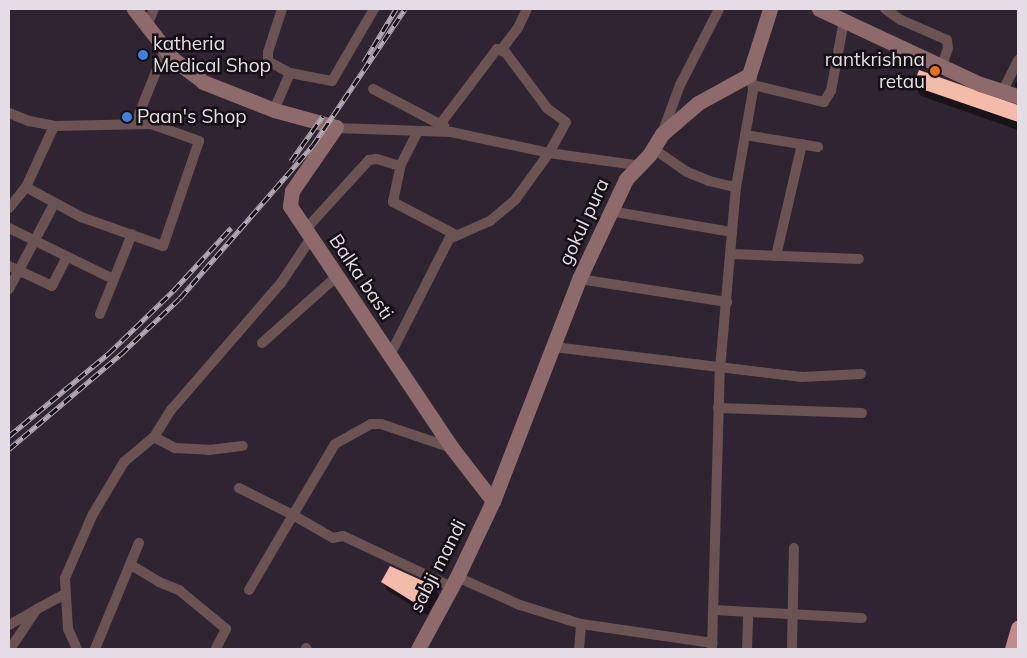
<!DOCTYPE html>
<html>
<head>
<meta charset="utf-8">
<style>
	body { margin:0 }
	#map { position:relative; width:1027px; height:658px; overflow:hidden; background:#2f2532; font-family:Mulish,sans-serif }
	div>[style] { position:absolute }
	.shadow>* { inset:0; background:#0007 }
	.building>* { inset:0; background:#f3bba8 }
	.street>* { height:10px; margin:-5px; padding:0 5px; transform-origin:5px; border-radius:5px; background:#6b5353 }
	.secondary>* { height:15px; margin:-7.5px; padding:0 7.5px; transform-origin:7.5px; border-radius:7.5px; background:#8f6a6a }
	.highway>* { height:15px; margin:-7.5px; padding:0 7.5px; transform-origin:7.5px; border-radius:7.5px; background:#c58b8c }
	.rail>* { height:5px; margin-top:-2.5px; transform-origin:0; background:repeating-linear-gradient(90deg,#141016 0 9px,#b2aab4 0 18px); box-sizing:border-box; border-block:1px solid #b2aab4 }
	.dots>* { width:14px; height:14px; translate:-50% -50%; box-sizing:border-box; border:2px solid #141016; border-radius:50% }
	span { translate:-50% -50%; white-space:nowrap; text-align:center; line-height:1.15; -webkit-text-stroke:5px #141016; paint-order:stroke }
	.poi-label { font-size:19px; color:#e4dde6 }
	.left { translate:0 -50%; text-align:left }
	.right { translate:-100% -50%; text-align:right }
	.street-label { font-size:19px; color:#e4dde6 }
	.frame { position:absolute; inset:0; border:10px solid #e4dde6; pointer-events:none }
</style>
</head>
<body>
<div id="map">
	<div class="shadow">
		<div style="clip-path:polygon(920px 71px,1018px 106px,1018px 130px,921px 96px,915px 86px)"></div>
		<div style="clip-path:polygon(1018px 78px,1018px 91px,1015px 85px)"></div>
		<div style="clip-path:polygon(383px 582px,435px 588px,439px 596px,427px 615px,387px 590px)"></div>
	</div>
	<div class="building">
		<div style="clip-path:polygon(919px 70px,1018px 105px,1018px 122px,913px 86px)"></div>
		<div style="clip-path:polygon(390px 566px,436px 587px,423px 608px,381px 582px)"></div>
	</div>
	<div class="street">
		<div style="left:282px;top:9px;width:45px;rotate:108deg"></div>
		<div style="left:268px;top:52px;width:9px;rotate:90deg"></div>
		<div style="left:268px;top:61px;width:25px;rotate:29deg"></div>
		<div style="left:290px;top:73px;width:43px;rotate:10.8deg"></div>
		<div style="left:332px;top:81px;width:83px;rotate:-59.7deg"></div>
		<div style="left:885px;top:9px;width:19px;rotate:35deg"></div>
		<div style="left:901px;top:20px;width:50px;rotate:23.5deg"></div>
		<div style="left:947px;top:40px;width:8px;rotate:83deg"></div>
		<div style="left:948px;top:48px;width:18px;rotate:109deg"></div>
		<div style="left:147px;top:26px;width:18px;rotate:-68deg"></div>
		<div style="left:502px;top:49px;width:26px;rotate:-53deg"></div>
		<div style="left:518px;top:28px;width:21px;rotate:-65deg"></div>
		<div style="left:753px;top:85px;width:73px;rotate:13.5deg"></div>
		<div style="left:824px;top:102px;width:13px;rotate:-58deg"></div>
		<div style="left:831px;top:91px;width:72px;rotate:-79.6deg"></div>
		<div style="left:373px;top:89px;width:81px;rotate:27.8deg"></div>
		<div style="left:1003px;top:90px;width:34px;rotate:-63deg"></div>
		<div style="left:274px;top:110px;width:40px;rotate:-66.6deg"></div>
		<div style="left:9px;top:113px;width:22px;rotate:22deg"></div>
		<div style="left:29px;top:121px;width:25px;rotate:11deg"></div>
		<div style="left:54px;top:126px;width:97px;rotate:-1.2deg"></div>
		<div style="left:151px;top:124px;width:51px;rotate:19.5deg"></div>
		<div style="left:199px;top:141px;width:111px;rotate:108.9deg"></div>
		<div style="left:163px;top:246px;width:87px;rotate:-160.5deg"></div>
		<div style="left:81px;top:217px;width:63px;rotate:-151.4deg"></div>
		<div style="left:26px;top:187px;width:27px;rotate:129deg"></div>
		<div style="left:135px;top:124px;width:81px;rotate:-68.2deg"></div>
		<div style="left:336px;top:128px;width:115px;rotate:2deg"></div>
		<div style="left:451px;top:132px;width:100px;rotate:12.1deg"></div>
		<div style="left:549px;top:153px;width:88px;rotate:7.9deg"></div>
		<div style="left:418px;top:131px;width:37px;rotate:117deg"></div>
		<div style="left:401px;top:164px;width:39px;rotate:102deg"></div>
		<div style="left:393px;top:202px;width:71px;rotate:27.6deg"></div>
		<div style="left:663px;top:131px;width:49px;rotate:-69.7deg"></div>
		<div style="left:680px;top:85px;width:85px;rotate:-62.8deg"></div>
		<div style="left:745px;top:135px;width:74px;rotate:9.3deg"></div>
		<div style="left:654px;top:149px;width:40px;rotate:34.9deg"></div>
		<div style="left:687px;top:172px;width:24px;rotate:22deg"></div>
		<div style="left:709px;top:181px;width:28px;rotate:13deg"></div>
		<div style="left:26px;top:187px;width:67px;rotate:-65.3deg"></div>
		<div style="left:610px;top:211px;width:124px;rotate:9.8deg"></div>
		<div style="left:9px;top:228px;width:116px;rotate:26.1deg"></div>
		<div style="left:305px;top:230px;width:95px;rotate:-47.6deg"></div>
		<div style="left:369px;top:160px;width:8px;rotate:-7deg"></div>
		<div style="left:377px;top:159px;width:24px;rotate:17deg"></div>
		<div style="left:731px;top:254px;width:128px;rotate:2.2deg"></div>
		<div style="left:776px;top:256px;width:115px;rotate:-76.9deg"></div>
		<div style="left:9px;top:266px;width:47px;rotate:24.9deg"></div>
		<div style="left:52px;top:286px;width:31px;rotate:-63deg"></div>
		<div style="left:579px;top:279px;width:150px;rotate:8.8deg"></div>
		<div style="left:9px;top:289px;width:96px;rotate:-62.1deg"></div>
		<div style="left:100px;top:314px;width:86px;rotate:-68.2deg"></div>
		<div style="left:262px;top:343px;width:98px;rotate:-41.7deg"></div>
		<div style="left:554px;top:347px;width:250px;rotate:6.9deg"></div>
		<div style="left:802px;top:377px;width:59px;rotate:-2.9deg"></div>
		<div style="left:391px;top:353px;width:128px;rotate:-63deg"></div>
		<div style="left:449px;top:239px;width:45px;rotate:-23.7deg"></div>
		<div style="left:490px;top:221px;width:33px;rotate:-40deg"></div>
		<div style="left:515px;top:200px;width:58px;rotate:-54.1deg"></div>
		<div style="left:549px;top:153px;width:35px;rotate:-61deg"></div>
		<div style="left:566px;top:122px;width:24px;rotate:-144deg"></div>
		<div style="left:547px;top:108px;width:69px;rotate:-126.7deg"></div>
		<div style="left:506px;top:53px;width:10px;rotate:-156deg"></div>
		<div style="left:497px;top:49px;width:93px;rotate:127.1deg"></div>
		<div style="left:718px;top:408px;width:144px;rotate:2deg"></div>
		<div style="left:154px;top:437px;width:24px;rotate:28deg"></div>
		<div style="left:175px;top:448px;width:34px;rotate:3deg"></div>
		<div style="left:209px;top:450px;width:34px;rotate:-7deg"></div>
		<div style="left:239px;top:488px;width:60px;rotate:26.6deg"></div>
		<div style="left:293px;top:515px;width:87px;rotate:120.4deg"></div>
		<div style="left:131px;top:565px;width:33px;rotate:31deg"></div>
		<div style="left:159px;top:582px;width:22px;rotate:22deg"></div>
		<div style="left:179px;top:590px;width:61px;rotate:39.7deg"></div>
		<div style="left:226px;top:629px;width:22px;rotate:117deg"></div>
		<div style="left:457px;top:577px;width:69px;rotate:24deg"></div>
		<div style="left:520px;top:605px;width:64px;rotate:17.3deg"></div>
		<div style="left:581px;top:624px;width:133px;rotate:8.2deg"></div>
		<div style="left:452px;top:587px;width:120px;rotate:-154.9deg"></div>
		<div style="left:343px;top:536px;width:10px;rotate:169deg"></div>
		<div style="left:333px;top:538px;width:46px;rotate:-150.1deg"></div>
		<div style="left:293px;top:515px;width:82px;rotate:-59.4deg"></div>
		<div style="left:335px;top:444px;width:41px;rotate:-29.1deg"></div>
		<div style="left:371px;top:424px;width:10px"></div>
		<div style="left:381px;top:424px;width:75px;rotate:18.7deg"></div>
		<div style="left:714px;top:610px;width:148px;rotate:3.1deg"></div>
		<div style="left:9px;top:625px;width:31px;rotate:-29deg"></div>
		<div style="left:306px;top:648px;width:1px;rotate:45deg"></div>
		<div style="left:10px;top:649px;width:48px;rotate:-56deg"></div>
		<div style="left:37px;top:609px;width:32px;rotate:-28deg"></div>
		<div style="left:77px;top:649px;width:22px;rotate:-114deg"></div>
		<div style="left:68px;top:629px;width:51px;rotate:-93.4deg"></div>
		<div style="left:65px;top:578px;width:70px;rotate:-66.4deg"></div>
		<div style="left:93px;top:514px;width:61px;rotate:-59.2deg"></div>
		<div style="left:124px;top:462px;width:39px;rotate:-40deg"></div>
		<div style="left:154px;top:437px;width:32px;rotate:-58deg"></div>
		<div style="left:171px;top:410px;width:168px;rotate:-49.1deg"></div>
		<div style="left:281px;top:283px;width:54px;rotate:-56.3deg"></div>
		<div style="left:95px;top:649px;width:115px;rotate:-67.5deg"></div>
		<div style="left:579px;top:649px;width:25px;rotate:-85deg"></div>
		<div style="left:712px;top:649px;width:280px;rotate:-88.4deg"></div>
		<div style="left:720px;top:369px;width:183px;rotate:-85deg"></div>
		<div style="left:736px;top:187px;width:97px;rotate:-80deg"></div>
		<div style="left:753px;top:91px;width:18px;rotate:-96deg"></div>
		<div style="left:747px;top:649px;width:37px;rotate:-88deg"></div>
		<div style="left:792px;top:649px;width:101px;rotate:-88.9deg"></div>
	</div>
	<div class="secondary">
		<div style="left:134px;top:9px;width:63px;rotate:52deg"></div>
		<div style="left:173px;top:59px;width:38px;rotate:37deg"></div>
		<div style="left:203px;top:82px;width:76px;rotate:21.5deg"></div>
		<div style="left:274px;top:110px;width:64px;rotate:15.3deg"></div>
		<div style="left:336px;top:127px;width:78px;rotate:124.5deg"></div>
		<div style="left:292px;top:191px;width:15px;rotate:98deg"></div>
		<div style="left:290px;top:206px;width:291px;rotate:56.2deg"></div>
		<div style="left:452px;top:448px;width:67px;rotate:52.3deg"></div>
		<div style="left:819px;top:9px;width:178px;rotate:25deg"></div>
		<div style="left:980px;top:84px;width:40px;rotate:18deg"></div>
		<div style="left:418px;top:649px;width:82px;rotate:-61.6deg"></div>
		<div style="left:457px;top:577px;width:84px;rotate:-64.7deg"></div>
		<div style="left:493px;top:501px;width:238px;rotate:-68.8deg"></div>
		<div style="left:579px;top:279px;width:110px;rotate:-64.8deg"></div>
		<div style="left:626px;top:179px;width:33px;rotate:-46deg"></div>
		<div style="left:649px;top:155px;width:25px;rotate:-58deg"></div>
		<div style="left:662px;top:134px;width:48px;rotate:-40.7deg"></div>
		<div style="left:698px;top:103px;width:58px;rotate:-28.8deg"></div>
		<div style="left:749px;top:75px;width:69px;rotate:-72.3deg"></div>
	</div>
	<div class="highway">
		<div style="left:1012px;top:649px;width:22px;rotate:-74deg"></div>
	</div>
	<div class="rail">
		<div style="left:364px;top:62px;width:62px;rotate:-58.9deg"></div>
		<div style="left:291px;top:161px;width:55px;rotate:-54.6deg"></div>
		<div style="left:9px;top:436px;width:130px;rotate:-39.7deg"></div>
		<div style="left:109px;top:353px;width:89px;rotate:-44.1deg"></div>
		<div style="left:173px;top:291px;width:86px;rotate:-47.4deg"></div>
		<div style="left:9px;top:449px;width:147px;rotate:-40.3deg"></div>
		<div style="left:121px;top:354px;width:81px;rotate:-43.5deg"></div>
		<div style="left:180px;top:298px;width:203px;rotate:-49deg"></div>
		<div style="left:313px;top:145px;width:164px;rotate:-55.9deg"></div>
	</div>
	<div class="dots">
		<div style="left:143px;top:55px;background:#3f7fe0"></div>
		<div style="left:935px;top:71px;background:#e8710a"></div>
		<div style="left:127px;top:117px;background:#3f7fe0"></div>
	</div>
	<div class="poi-label">
		<span class="left" style="left:153px;top:55px">katheria<br>Medical Shop</span>
		<span class="right" style="left:925px;top:71px">rantkrishna<br>retau</span>
		<span class="left" style="left:137px;top:117px">Paan's Shop</span>
	</div>
	<div class="street-label">
		<span style="left:584px;top:222px;rotate:-65deg">gokul pura</span>
		<span style="left:361px;top:277px;rotate:56deg">Balka basti</span>
		<span style="left:438px;top:566px;rotate:-63deg">sabji mandi</span>
	</div>
	<div class="frame"></div>
</div>
</body>
</html>
